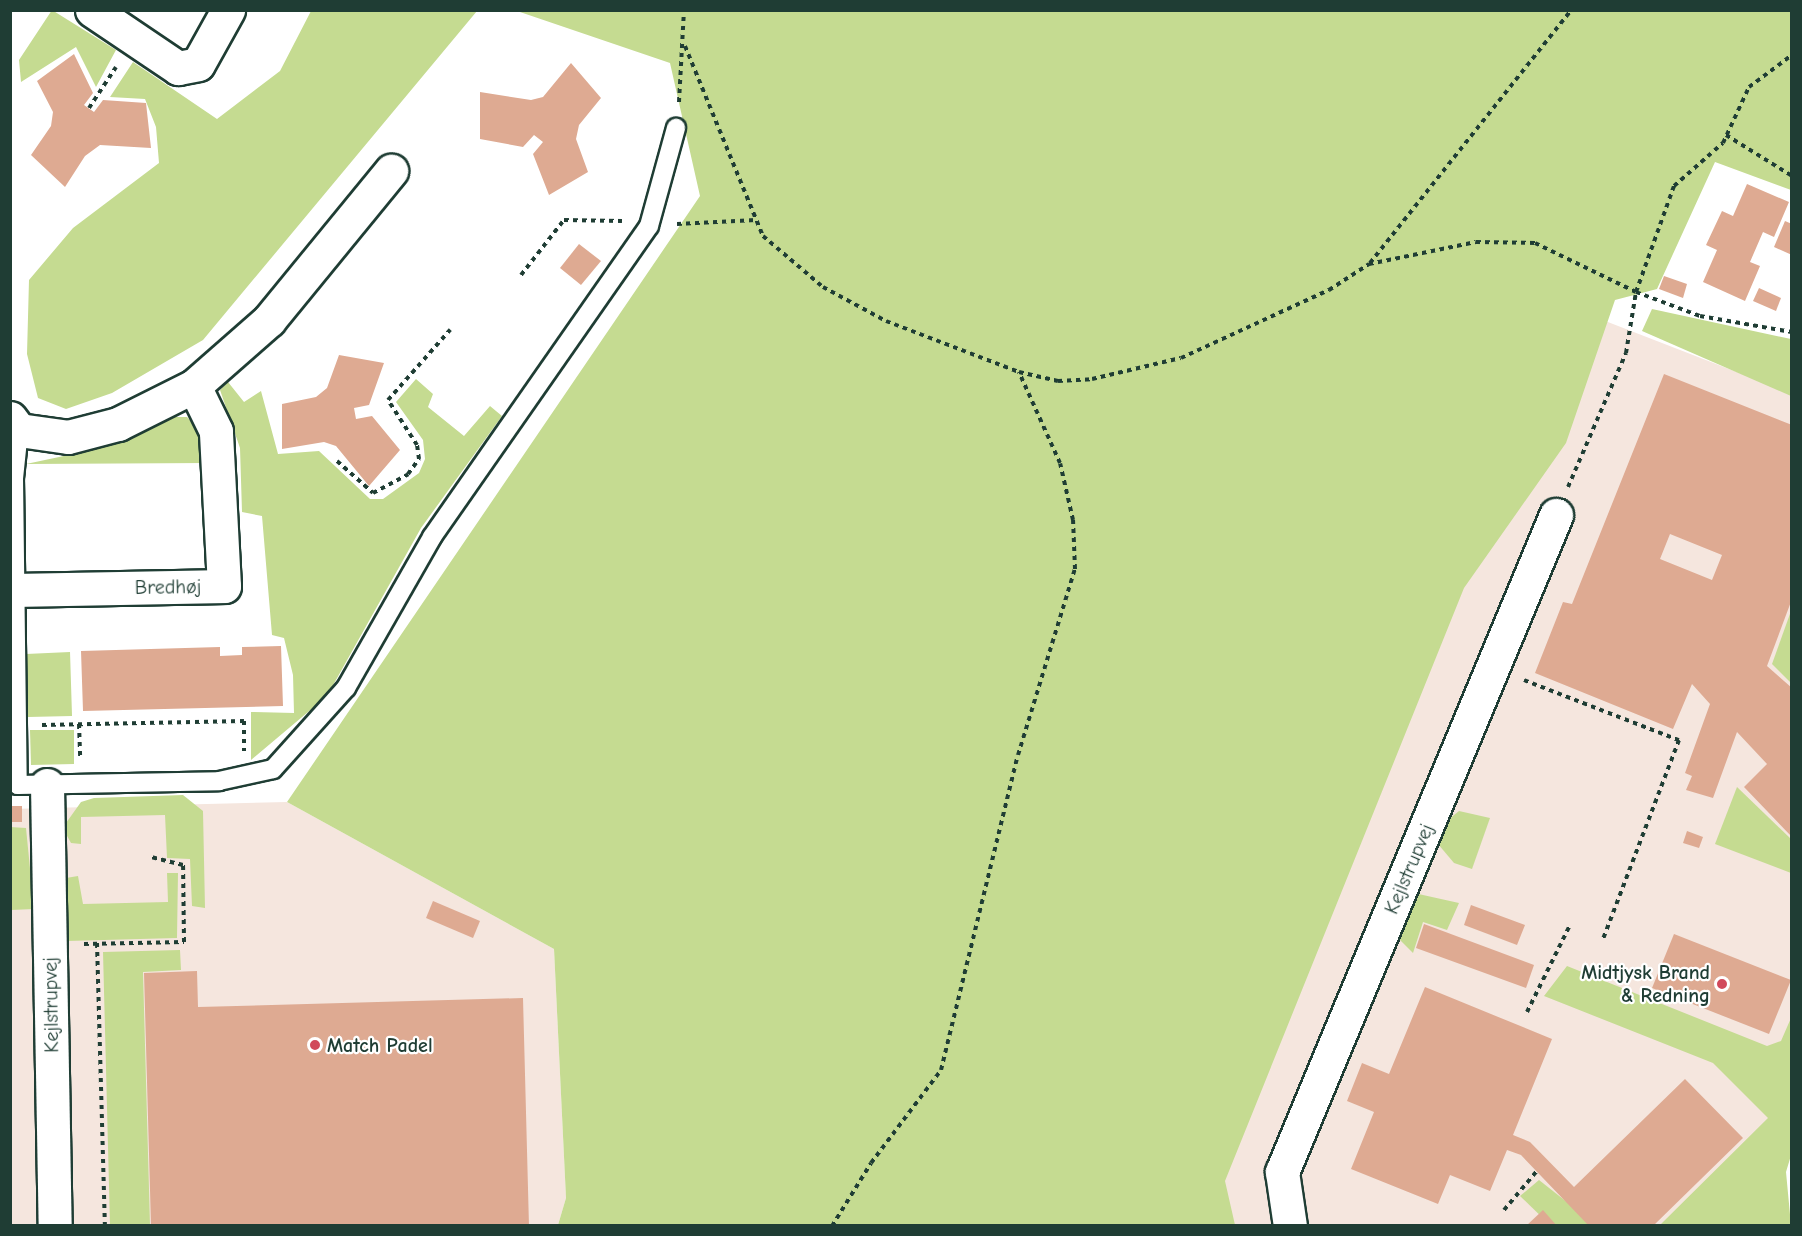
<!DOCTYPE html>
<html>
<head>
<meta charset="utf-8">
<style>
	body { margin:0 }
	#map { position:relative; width:1802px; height:1236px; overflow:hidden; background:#fff; font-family:"Comic Neue",sans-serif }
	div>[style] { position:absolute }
	.built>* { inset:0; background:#f5e6de }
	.green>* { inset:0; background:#c5db91 }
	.building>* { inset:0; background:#deaa92 }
	.path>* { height:4px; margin-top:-2px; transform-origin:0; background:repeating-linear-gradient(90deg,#1f3d34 0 4.5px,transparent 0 9px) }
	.roads { filter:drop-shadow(2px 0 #1f3d34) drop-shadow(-2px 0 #1f3d34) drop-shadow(0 2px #1f3d34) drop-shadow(0 -2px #1f3d34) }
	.service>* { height:18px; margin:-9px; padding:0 9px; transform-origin:9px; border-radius:9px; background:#fff }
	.minor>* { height:33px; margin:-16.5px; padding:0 16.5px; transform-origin:16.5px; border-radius:16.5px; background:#fff }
	.dots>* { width:16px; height:16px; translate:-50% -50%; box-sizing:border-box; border:3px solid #fff; border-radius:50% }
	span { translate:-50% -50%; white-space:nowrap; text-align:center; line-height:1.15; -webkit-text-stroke:4.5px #fff; paint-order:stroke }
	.street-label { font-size:20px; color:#1f3d34 }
	.poi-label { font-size:20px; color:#1f3d34; font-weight:700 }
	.right { translate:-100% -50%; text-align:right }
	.left { translate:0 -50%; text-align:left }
	.frame { position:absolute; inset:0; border:12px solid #1f3d34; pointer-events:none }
</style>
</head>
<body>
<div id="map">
	<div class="built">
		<div style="clip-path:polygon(1564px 305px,1791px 393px,1791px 1104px,1739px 1225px,1204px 1226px)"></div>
		<div style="clip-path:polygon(287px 802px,554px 949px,566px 1198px,558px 1225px,11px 1225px,10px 809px)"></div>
	</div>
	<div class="green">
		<div style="clip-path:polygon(52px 10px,116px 50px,96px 87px,76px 47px,21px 82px,19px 60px)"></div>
		<div style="clip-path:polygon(311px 11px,477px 11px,203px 340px,112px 393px,66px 409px,38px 398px,27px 354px,29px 280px,73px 228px,159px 163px,156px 127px,145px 99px,110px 97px,133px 62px,217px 119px,280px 71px)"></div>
		<div style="clip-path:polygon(517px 11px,1791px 11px,1791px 190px,1715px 162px,1657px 289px,1615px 300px,1566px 443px,1464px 588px,1225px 1181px,1235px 1225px,558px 1225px,566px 1198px,554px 949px,287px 802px,700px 196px,670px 63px)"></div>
		<div style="clip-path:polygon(1652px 309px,1791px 339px,1791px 396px,1642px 331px)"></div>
		<div style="clip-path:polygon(416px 379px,433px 394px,428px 407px,464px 436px,490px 406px,502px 416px,421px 528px,327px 696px,251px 760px,251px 712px,294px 713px,293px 675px,284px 638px,272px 635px,262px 516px,242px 512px,240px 448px,220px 390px,228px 382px,244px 402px,261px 391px,278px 454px,319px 451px,370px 499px,383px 499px,419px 473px,425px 459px,423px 440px,396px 402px)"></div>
		<div style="clip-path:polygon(171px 417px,187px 417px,198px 428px,208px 463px,26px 464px,97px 449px)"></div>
		<div style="clip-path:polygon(1791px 611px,1792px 681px,1790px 682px,1772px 664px)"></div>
		<div style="clip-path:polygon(70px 652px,72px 716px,28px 717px,26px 654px)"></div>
		<div style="clip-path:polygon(30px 730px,74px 730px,74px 764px,31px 765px)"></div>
		<div style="clip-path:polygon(1737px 787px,1791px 839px,1791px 873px,1715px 844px)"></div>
		<div style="clip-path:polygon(183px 795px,203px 811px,205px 908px,192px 906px,190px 859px,167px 858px,165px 815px,81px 817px,81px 844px,71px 843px,66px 834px,66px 823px,81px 802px,94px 798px)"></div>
		<div style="clip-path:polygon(1459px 811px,1490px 818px,1472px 869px,1454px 863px,1438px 844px,1448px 820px)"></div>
		<div style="clip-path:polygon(10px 827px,26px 828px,34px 909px,11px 910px)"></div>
		<div style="clip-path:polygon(167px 873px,178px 873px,177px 938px,67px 941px,66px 878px,78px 876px,83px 904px,168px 902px)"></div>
		<div style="clip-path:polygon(1414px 893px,1459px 903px,1447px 930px,1423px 922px,1413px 953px,1397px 937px)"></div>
		<div style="clip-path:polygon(180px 950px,181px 970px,143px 972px,150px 1225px,110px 1225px,103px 952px)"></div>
		<div style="clip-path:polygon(1567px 966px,1767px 1046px,1781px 1041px,1791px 1018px,1792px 1152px,1786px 1172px,1791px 1225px,1660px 1225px,1768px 1118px,1713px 1063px,1544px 996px)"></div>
		<div style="clip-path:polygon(1539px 1180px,1596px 1225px,1550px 1225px,1520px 1196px)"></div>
	</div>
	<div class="building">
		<div style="clip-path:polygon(74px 54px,93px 93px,84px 105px,94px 112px,103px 100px,146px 103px,151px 148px,100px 145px,85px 156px,65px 187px,31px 155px,51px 126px,53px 112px,37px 81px)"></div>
		<div style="clip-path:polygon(571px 63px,601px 98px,579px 125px,576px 139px,588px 172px,549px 195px,533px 154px,543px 142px,534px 135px,523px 147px,480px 139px,480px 92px,531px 100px,543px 97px)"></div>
		<div style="clip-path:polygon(1747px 184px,1789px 202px,1774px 237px,1763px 232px,1750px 262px,1760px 266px,1745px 301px,1703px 282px,1717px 250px,1706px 245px,1722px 211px,1733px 216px)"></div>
		<div style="clip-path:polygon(1785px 221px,1792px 224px,1792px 255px,1774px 247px)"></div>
		<div style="clip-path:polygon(579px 244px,601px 261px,581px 285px,560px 268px)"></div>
		<div style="clip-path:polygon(1664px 276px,1687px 284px,1683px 298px,1659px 289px)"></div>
		<div style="clip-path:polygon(1759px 288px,1781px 298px,1776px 311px,1753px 301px)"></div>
		<div style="clip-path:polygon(339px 355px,384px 363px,369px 405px,354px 408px,356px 419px,372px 416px,400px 450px,369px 486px,336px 446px,324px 442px,282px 449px,282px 404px,316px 397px,327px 388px)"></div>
		<div style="clip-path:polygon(evenodd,1664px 374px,1792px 425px,1792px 599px,1767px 666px,1792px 688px,1792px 837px,1744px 787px,1767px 764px,1737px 732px,1713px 798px,1686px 790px,1692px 776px,1685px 773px,1710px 704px,1692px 684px,1673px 729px,1535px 673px,1563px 602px,1572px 604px,1664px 374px,1670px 534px,1722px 555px,1712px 580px,1660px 559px,1670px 534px)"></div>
		<div style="clip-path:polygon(281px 646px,283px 706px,83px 711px,81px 651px,220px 647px,220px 656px,242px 655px,242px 647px)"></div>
		<div style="clip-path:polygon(12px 806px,22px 806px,22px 822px,11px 822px)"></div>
		<div style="clip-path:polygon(1687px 831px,1703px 837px,1699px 848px,1683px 843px)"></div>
		<div style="clip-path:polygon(433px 901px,480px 921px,473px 938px,426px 918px)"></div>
		<div style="clip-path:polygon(1471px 905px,1525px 925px,1517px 945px,1464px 925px)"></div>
		<div style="clip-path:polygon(1424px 924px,1534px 965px,1526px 988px,1416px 948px)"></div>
		<div style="clip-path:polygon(1674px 934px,1791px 980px,1769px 1034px,1652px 988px)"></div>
		<div style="clip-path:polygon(197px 971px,198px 1007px,523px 998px,529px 1226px,151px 1226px,144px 973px)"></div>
		<div style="clip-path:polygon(1425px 987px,1552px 1039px,1513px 1135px,1530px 1142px,1574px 1187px,1685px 1079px,1743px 1138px,1653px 1226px,1589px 1226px,1521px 1155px,1507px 1150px,1490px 1191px,1450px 1175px,1438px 1204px,1351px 1169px,1374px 1112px,1347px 1101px,1362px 1063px,1389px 1074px)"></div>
		<div style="clip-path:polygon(1543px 1210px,1557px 1226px,1526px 1226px)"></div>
	</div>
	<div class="path">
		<div style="left:685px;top:46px;width:205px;rotate:67.7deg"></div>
		<div style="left:763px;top:236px;width:79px;rotate:40.4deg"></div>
		<div style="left:823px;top:287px;width:72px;rotate:28.4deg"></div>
		<div style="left:886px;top:321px;width:142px;rotate:21deg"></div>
		<div style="left:1019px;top:372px;width:40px;rotate:13deg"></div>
		<div style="left:1058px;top:381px;width:34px;rotate:-3deg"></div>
		<div style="left:1092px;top:379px;width:91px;rotate:-13.3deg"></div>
		<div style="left:1181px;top:358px;width:163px;rotate:-24.7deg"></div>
		<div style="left:1329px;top:290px;width:48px;rotate:-33deg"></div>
		<div style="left:1369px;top:264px;width:109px;rotate:-11.6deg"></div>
		<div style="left:1476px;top:242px;width:59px;rotate:1deg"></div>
		<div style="left:1535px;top:243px;width:112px;rotate:25.9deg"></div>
		<div style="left:1636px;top:292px;width:68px;rotate:20.6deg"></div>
		<div style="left:1700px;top:316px;width:93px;rotate:9.9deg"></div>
		<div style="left:679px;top:102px;width:92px;rotate:-86.9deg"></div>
		<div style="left:89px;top:108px;width:49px;rotate:-56.6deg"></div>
		<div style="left:1726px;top:135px;width:78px;rotate:31.8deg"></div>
		<div style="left:677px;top:224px;width:79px;rotate:-2.9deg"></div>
		<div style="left:1370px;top:263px;width:323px;rotate:-51.5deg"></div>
		<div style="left:521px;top:275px;width:70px;rotate:-52deg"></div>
		<div style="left:564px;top:220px;width:58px;rotate:1deg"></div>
		<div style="left:337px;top:461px;width:48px;rotate:41.6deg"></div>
		<div style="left:373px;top:493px;width:40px;rotate:-28deg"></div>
		<div style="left:408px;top:474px;width:19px;rotate:-54deg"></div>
		<div style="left:419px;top:459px;width:14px;rotate:-98deg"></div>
		<div style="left:417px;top:445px;width:54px;rotate:-122.8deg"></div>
		<div style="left:388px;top:400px;width:94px;rotate:-48.5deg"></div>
		<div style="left:1568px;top:487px;width:146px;rotate:-66.6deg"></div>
		<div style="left:1626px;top:353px;width:62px;rotate:-80.7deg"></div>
		<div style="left:1636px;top:292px;width:113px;rotate:-70.3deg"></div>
		<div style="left:1674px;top:186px;width:65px;rotate:-41.3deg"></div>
		<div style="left:1723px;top:143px;width:62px;rotate:-65.1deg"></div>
		<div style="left:1749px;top:87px;width:54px;rotate:-36.7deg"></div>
		<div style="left:1524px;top:680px;width:166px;rotate:21.2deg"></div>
		<div style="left:1679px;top:740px;width:213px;rotate:110.9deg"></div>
		<div style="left:79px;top:724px;width:35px;rotate:88deg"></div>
		<div style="left:42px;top:725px;width:202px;rotate:-1.1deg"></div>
		<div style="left:244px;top:721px;width:30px;rotate:90deg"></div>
		<div style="left:97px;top:943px;width:283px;rotate:88.4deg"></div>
		<div style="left:84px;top:944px;width:100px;rotate:-1.1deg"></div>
		<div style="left:184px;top:942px;width:77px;rotate:-90.7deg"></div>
		<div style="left:183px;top:865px;width:33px;rotate:-166deg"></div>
		<div style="left:1527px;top:1012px;width:95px;rotate:-63.7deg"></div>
		<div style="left:1504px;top:1210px;width:50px;rotate:-49.9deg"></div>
		<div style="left:832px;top:1226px;width:74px;rotate:-58.2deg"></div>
		<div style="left:871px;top:1163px;width:116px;rotate:-53deg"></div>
		<div style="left:941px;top:1070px;width:324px;rotate:-76.3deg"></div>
		<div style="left:1018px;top:755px;width:195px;rotate:-73deg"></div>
		<div style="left:1075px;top:569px;width:49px;rotate:-92.3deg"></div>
		<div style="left:1073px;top:520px;width:58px;rotate:-102.8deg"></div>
		<div style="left:1060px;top:463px;width:100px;rotate:-114.3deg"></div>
	</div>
	<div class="roads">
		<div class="service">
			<div style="left:19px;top:430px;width:48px;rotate:95.9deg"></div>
			<div style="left:14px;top:478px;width:307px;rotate:89.3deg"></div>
			<div style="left:18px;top:785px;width:201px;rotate:-1.1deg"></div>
			<div style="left:219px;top:781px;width:55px;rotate:-12.5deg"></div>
			<div style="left:273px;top:769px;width:109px;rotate:-48deg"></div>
			<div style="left:346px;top:688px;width:174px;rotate:-60.3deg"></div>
			<div style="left:432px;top:537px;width:379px;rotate:-55.1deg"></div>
			<div style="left:649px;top:226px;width:102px;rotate:-74.6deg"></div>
		</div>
		<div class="minor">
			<div style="left:92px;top:10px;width:104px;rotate:34deg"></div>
			<div style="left:178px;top:68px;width:20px;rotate:-11deg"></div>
			<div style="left:198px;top:64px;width:62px;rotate:-60.9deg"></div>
			<div style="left:10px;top:418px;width:15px;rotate:53deg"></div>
			<div style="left:19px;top:430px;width:49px;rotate:8.1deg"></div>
			<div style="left:68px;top:437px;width:52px;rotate:-14.6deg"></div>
			<div style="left:118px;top:424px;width:85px;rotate:-26.6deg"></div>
			<div style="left:194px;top:386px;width:100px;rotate:-41.3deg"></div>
			<div style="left:269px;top:320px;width:193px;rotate:-50.7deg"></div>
			<div style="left:16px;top:590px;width:208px;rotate:-1.1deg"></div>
			<div style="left:224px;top:586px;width:155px;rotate:-93deg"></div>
			<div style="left:216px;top:431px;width:50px;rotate:-116.1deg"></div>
			<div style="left:47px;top:785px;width:441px;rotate:89deg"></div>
			<div style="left:1290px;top:1226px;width:55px;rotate:-98.4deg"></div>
			<div style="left:1282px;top:1172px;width:712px;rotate:-67.36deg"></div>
		</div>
	</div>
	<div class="dots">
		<div style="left:1722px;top:984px;background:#d1495b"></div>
		<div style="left:315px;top:1045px;background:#d1495b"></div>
	</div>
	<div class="street-label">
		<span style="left:168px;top:587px;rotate:-1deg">Bredhøj</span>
		<span style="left:1409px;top:869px;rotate:-67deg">Kejlstrupvej</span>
		<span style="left:51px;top:1005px;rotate:-91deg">Kejlstrupvej</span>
	</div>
	<div class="poi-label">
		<span class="right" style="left:1710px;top:984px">Midtjysk Brand<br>&amp; Redning</span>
		<span class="left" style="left:327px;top:1045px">Match Padel</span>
	</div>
	<div class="frame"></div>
</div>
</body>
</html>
